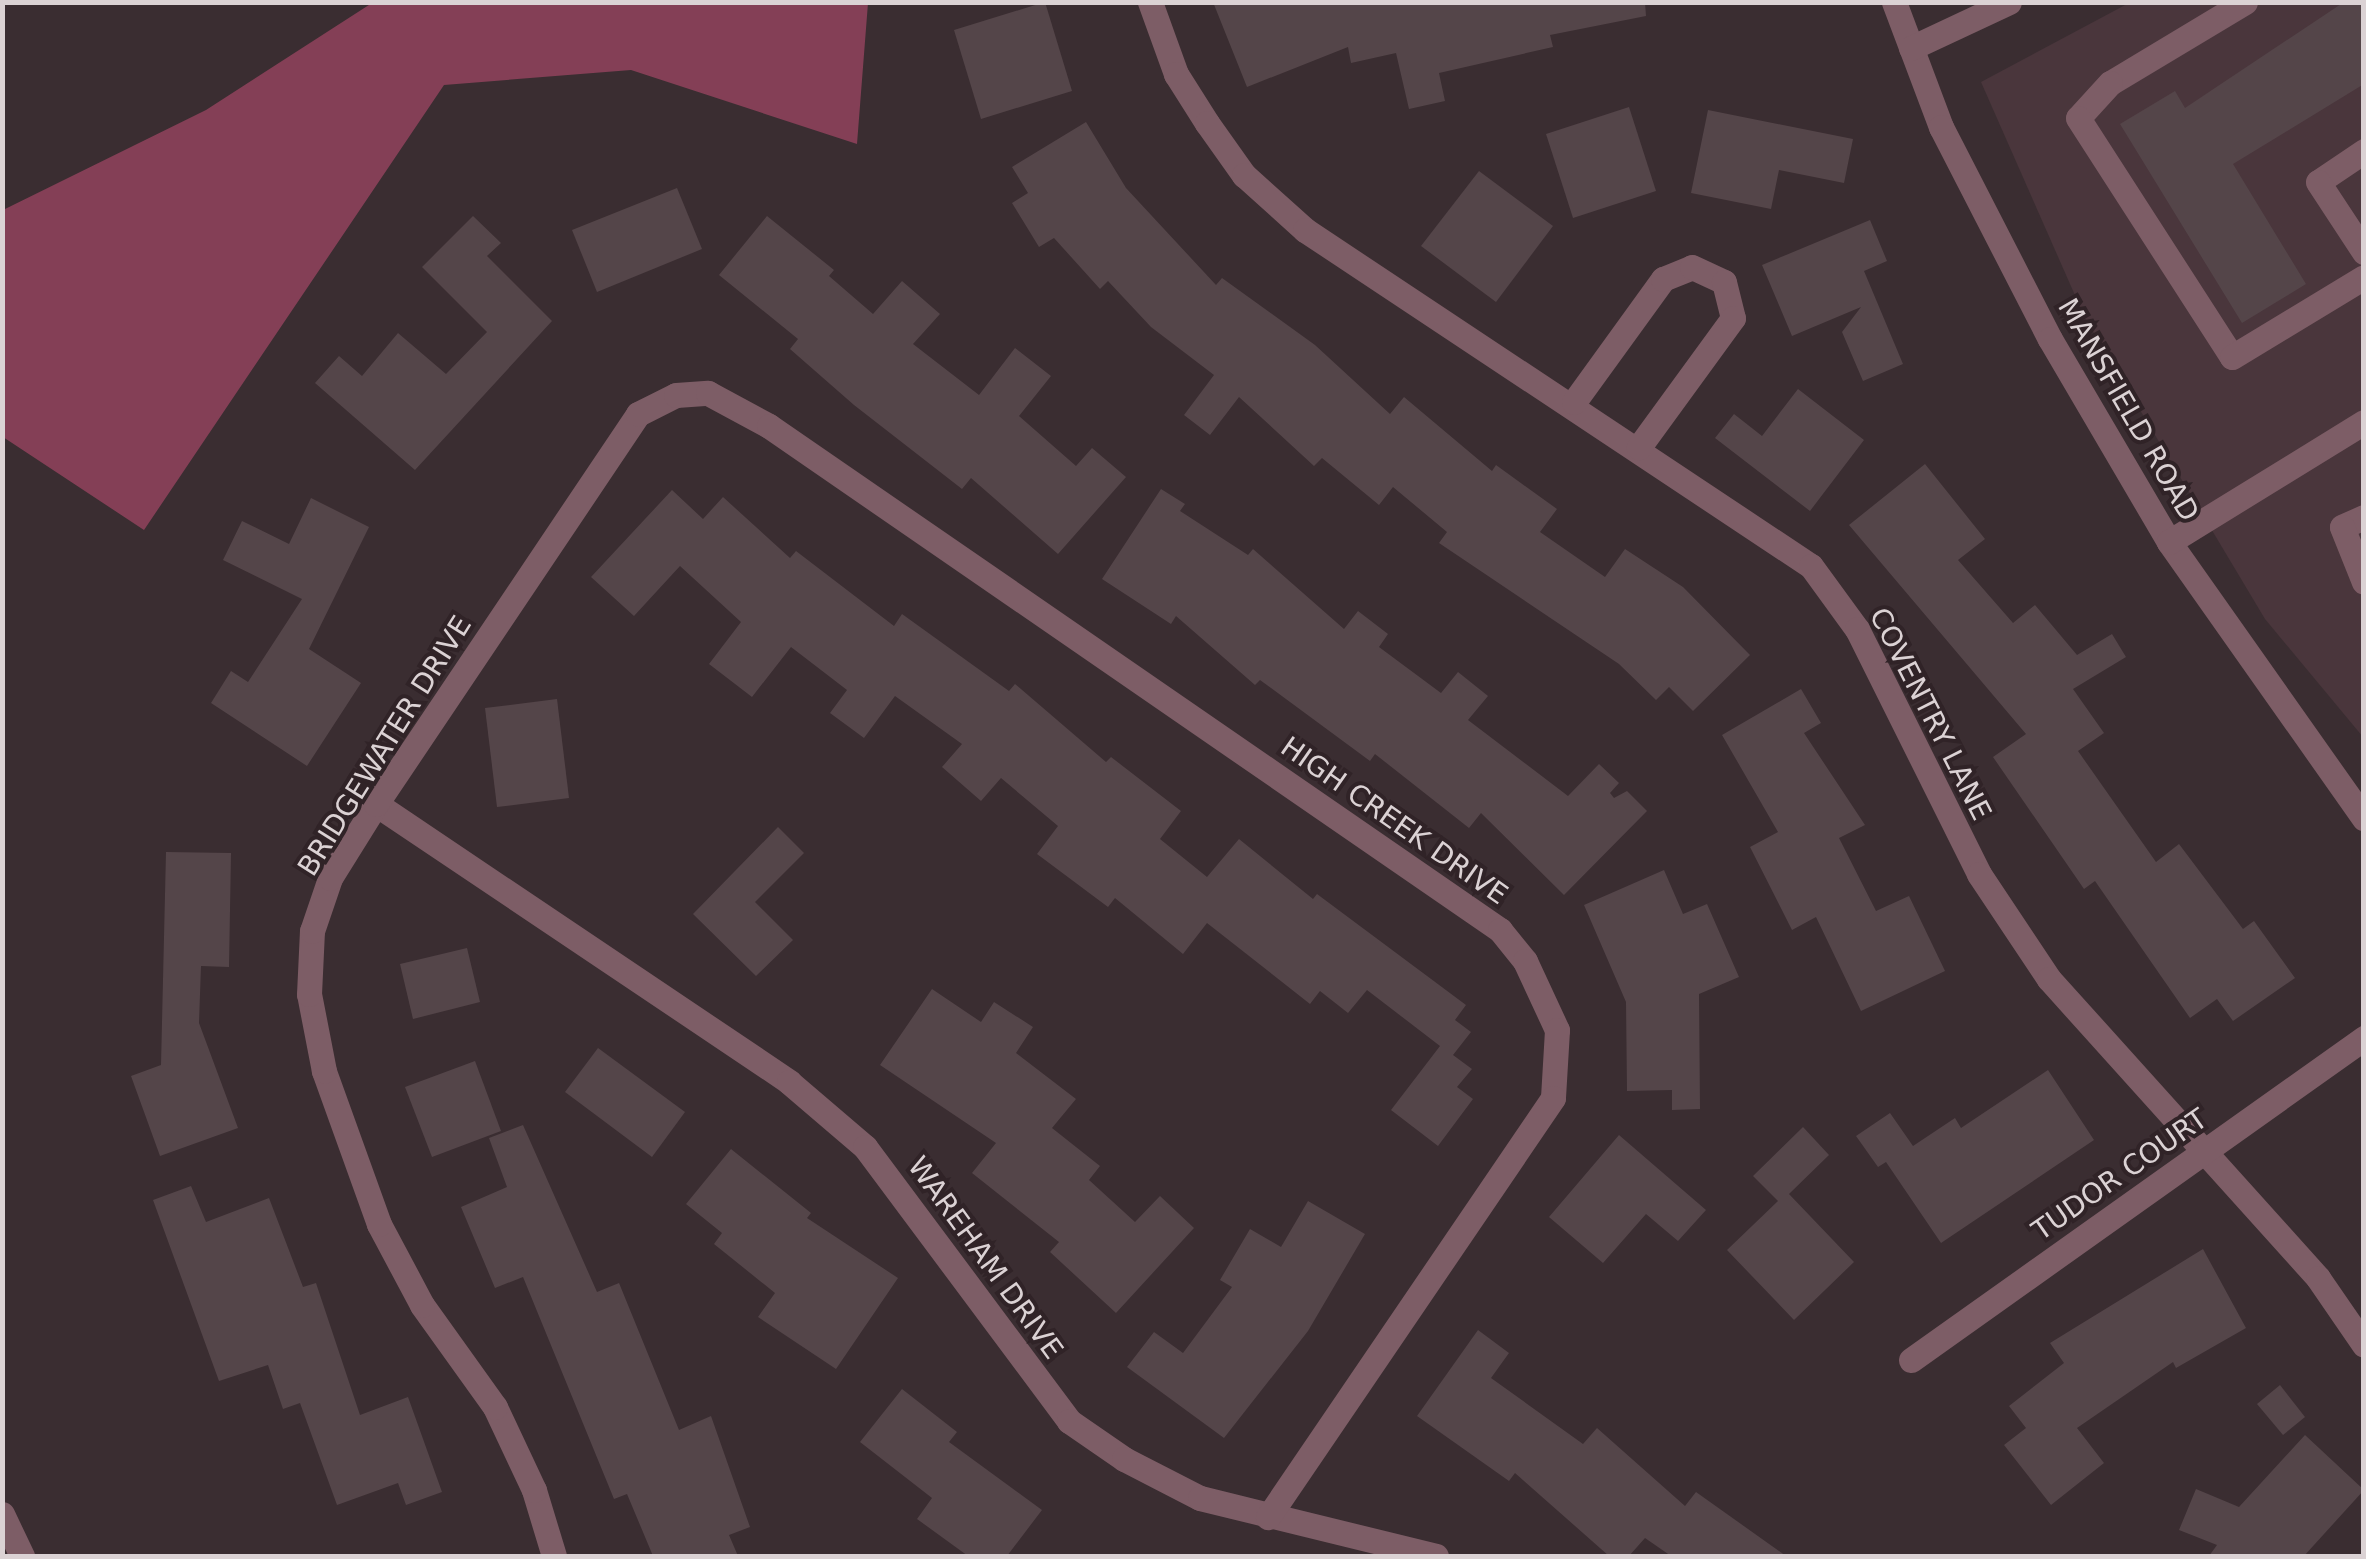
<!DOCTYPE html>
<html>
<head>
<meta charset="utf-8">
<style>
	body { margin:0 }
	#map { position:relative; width:2366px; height:1559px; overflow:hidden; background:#3a2d31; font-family:"DejaVu Sans",sans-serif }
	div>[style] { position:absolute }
	.built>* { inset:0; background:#4a363c }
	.forest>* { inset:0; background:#843f56 }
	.building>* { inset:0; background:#544549 }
	.minor>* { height:25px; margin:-12.5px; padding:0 12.5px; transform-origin:12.5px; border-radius:12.5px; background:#7d5d66 }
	span { translate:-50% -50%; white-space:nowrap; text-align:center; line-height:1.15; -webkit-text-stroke:8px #302327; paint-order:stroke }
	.street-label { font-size:28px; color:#dbd2d4 }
	.frame { position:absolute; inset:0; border:5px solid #dbd2d4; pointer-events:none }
</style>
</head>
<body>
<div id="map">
	<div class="built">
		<div style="clip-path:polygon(2129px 3px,2363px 3px,2363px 737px,2265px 619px,2085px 318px,1981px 82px)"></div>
	</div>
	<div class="forest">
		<div style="clip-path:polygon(372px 3px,868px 3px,857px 144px,631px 70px,444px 85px,144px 530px,3px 437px,3px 210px,206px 110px)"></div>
	</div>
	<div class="building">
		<div style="clip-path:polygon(1045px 2px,1072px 91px,981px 119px,954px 30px)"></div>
		<div style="clip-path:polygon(1213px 2px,1645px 2px,1646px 16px,1550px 35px,1553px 47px,1439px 73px,1445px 101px,1409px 109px,1396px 53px,1351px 63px,1348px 47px,1247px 87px)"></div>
		<div style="clip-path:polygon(2344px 2px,2364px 2px,2364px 84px,2233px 164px,2306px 284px,2242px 323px,2120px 124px,2175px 91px,2185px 108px)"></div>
		<div style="clip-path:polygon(1629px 107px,1656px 191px,1573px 218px,1546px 134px)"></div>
		<div style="clip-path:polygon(1708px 110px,1853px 139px,1844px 183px,1779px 170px,1771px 209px,1691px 193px)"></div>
		<div style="clip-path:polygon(1086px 122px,1126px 188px,1216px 285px,1222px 278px,1315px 345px,1390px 414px,1404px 397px,1492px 471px,1496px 465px,1557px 509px,1540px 532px,1605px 577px,1625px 549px,1683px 587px,1750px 655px,1693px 711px,1669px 687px,1656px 700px,1619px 664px,1439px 543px,1447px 532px,1393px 487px,1379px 505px,1322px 458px,1314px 466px,1239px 397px,1210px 435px,1184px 415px,1214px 375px,1151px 327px,1108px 281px,1100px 289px,1054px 238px,1039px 247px,1012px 203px,1028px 193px,1012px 167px)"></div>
		<div style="clip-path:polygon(1479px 171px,1553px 226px,1496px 302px,1421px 246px)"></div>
		<div style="clip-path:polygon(677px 188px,702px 249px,597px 292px,572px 230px)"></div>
		<div style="clip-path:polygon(473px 216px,501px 243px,487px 256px,552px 321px,415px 470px,315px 383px,339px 356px,362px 376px,398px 333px,446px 374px,487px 332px,422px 267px)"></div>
		<div style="clip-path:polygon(767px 216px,834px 270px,829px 276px,873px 314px,902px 281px,940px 314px,913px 344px,979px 395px,1015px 348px,1051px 376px,1019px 416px,1076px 466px,1092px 448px,1126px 477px,1058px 554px,971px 478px,962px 489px,854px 405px,790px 349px,798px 339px,719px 275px)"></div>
		<div style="clip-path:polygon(1870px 220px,1887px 261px,1864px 271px,1903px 364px,1863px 381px,1842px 332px,1861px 307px,1792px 336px,1762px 265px)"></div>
		<div style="clip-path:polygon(1798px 389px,1864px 440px,1810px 511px,1715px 438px,1734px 414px,1762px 436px)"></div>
		<div style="clip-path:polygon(1925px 464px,1985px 539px,1958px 560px,2013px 623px,2035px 605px,2077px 655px,2112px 634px,2126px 657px,2073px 689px,2104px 733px,2078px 751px,2156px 862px,2179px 844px,2243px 929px,2254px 921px,2295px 978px,2233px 1021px,2217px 999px,2190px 1018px,2095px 881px,2084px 889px,1993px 757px,2026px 734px,1849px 525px)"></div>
		<div style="clip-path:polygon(1161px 489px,1185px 504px,1180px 511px,1248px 555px,1253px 549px,1344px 629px,1358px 611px,1388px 634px,1379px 647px,1441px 693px,1458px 672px,1488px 696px,1468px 720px,1568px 796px,1599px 764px,1619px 783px,1610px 793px,1614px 798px,1627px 791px,1647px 811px,1564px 895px,1481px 813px,1469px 828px,1375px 754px,1370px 761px,1260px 680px,1255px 685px,1176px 616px,1171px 624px,1102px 579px)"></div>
		<div style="clip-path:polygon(672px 490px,703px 519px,723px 497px,790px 558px,796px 551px,894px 626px,902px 614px,1009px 691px,1015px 684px,1106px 762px,1111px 757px,1181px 811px,1160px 839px,1207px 877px,1239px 839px,1313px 899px,1317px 894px,1466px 1005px,1455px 1020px,1471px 1032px,1453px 1055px,1472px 1069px,1457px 1087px,1473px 1099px,1438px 1146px,1391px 1110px,1440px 1046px,1367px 990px,1348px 1013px,1320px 991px,1310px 1004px,1207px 923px,1183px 954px,1115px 898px,1108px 907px,1037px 854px,1058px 826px,1001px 778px,981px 801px,942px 767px,962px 744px,895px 696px,864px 738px,830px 713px,847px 690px,791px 647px,752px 697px,709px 664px,741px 622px,680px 566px,634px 616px,591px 577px)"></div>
		<div style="clip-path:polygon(311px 498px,369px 527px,309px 649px,361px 683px,307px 766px,211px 703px,231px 671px,248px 682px,302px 599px,223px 560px,242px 521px,289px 544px)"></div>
		<div style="clip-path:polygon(1801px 689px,1821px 723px,1804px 733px,1865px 825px,1839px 838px,1876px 911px,1909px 896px,1945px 971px,1861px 1011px,1816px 917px,1792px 930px,1750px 847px,1778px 832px,1722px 735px)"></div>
		<div style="clip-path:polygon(557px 699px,569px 798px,497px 807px,485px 708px)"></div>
		<div style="clip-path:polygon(778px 827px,804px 853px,755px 902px,793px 940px,756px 976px,693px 914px)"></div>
		<div style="clip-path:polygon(166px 852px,231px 853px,229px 967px,201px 966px,199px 1023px,238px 1128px,160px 1156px,131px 1076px,161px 1065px)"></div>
		<div style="clip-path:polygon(1664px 870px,1683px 914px,1707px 904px,1739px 977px,1699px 994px,1700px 1109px,1672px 1110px,1672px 1090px,1627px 1091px,1626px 1002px,1584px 905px)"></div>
		<div style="clip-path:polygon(467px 948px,480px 1002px,413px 1019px,400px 964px)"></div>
		<div style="clip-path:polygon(932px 989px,981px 1022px,994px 1002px,1033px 1027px,1016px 1053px,1076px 1099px,1052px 1128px,1100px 1166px,1089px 1180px,1135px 1222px,1160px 1196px,1194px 1228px,1116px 1313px,1050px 1252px,1059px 1242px,972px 1173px,996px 1143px,880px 1065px)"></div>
		<div style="clip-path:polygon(598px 1048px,685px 1112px,652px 1157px,565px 1092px)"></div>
		<div style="clip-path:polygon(475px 1061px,501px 1131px,432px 1157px,405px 1087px)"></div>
		<div style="clip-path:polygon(2048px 1070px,2094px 1140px,1941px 1243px,1886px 1162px,1878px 1167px,1856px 1136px,1890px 1113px,1913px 1146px,1955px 1118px,1961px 1128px)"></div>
		<div style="clip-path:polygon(523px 1125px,597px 1292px,619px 1283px,679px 1430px,711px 1416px,750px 1527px,729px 1535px,738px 1556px,653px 1556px,627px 1494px,614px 1499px,523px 1277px,495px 1288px,461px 1207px,507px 1187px,489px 1138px)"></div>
		<div style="clip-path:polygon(1803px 1127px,1829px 1155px,1789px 1194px,1854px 1262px,1794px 1320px,1727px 1250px,1778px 1201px,1753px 1176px)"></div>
		<div style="clip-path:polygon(1619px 1135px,1706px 1210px,1678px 1241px,1646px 1214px,1603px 1263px,1549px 1217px)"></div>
		<div style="clip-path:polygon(731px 1149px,811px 1213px,807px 1218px,898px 1278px,836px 1369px,758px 1317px,775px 1293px,714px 1244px,722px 1233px,686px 1204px)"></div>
		<div style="clip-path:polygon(191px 1186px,206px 1222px,269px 1198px,303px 1287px,316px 1283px,360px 1415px,408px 1397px,442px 1492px,406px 1505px,398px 1483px,337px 1505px,300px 1403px,283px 1409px,268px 1365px,219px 1381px,153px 1200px)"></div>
		<div style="clip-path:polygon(1308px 1201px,1365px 1234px,1308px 1331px,1224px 1438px,1127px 1367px,1154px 1332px,1183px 1353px,1232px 1287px,1220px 1280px,1250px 1229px,1281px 1247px)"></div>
		<div style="clip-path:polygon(2203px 1249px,2246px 1328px,2176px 1368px,2173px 1362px,2077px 1428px,2104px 1463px,2051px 1505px,2004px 1445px,2026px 1428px,2009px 1406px,2064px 1363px,2050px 1343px)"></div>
		<div style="clip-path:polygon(1478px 1330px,1509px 1353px,1491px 1378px,1583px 1444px,1597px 1428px,1685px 1506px,1696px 1492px,1786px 1556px,1671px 1556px,1645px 1538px,1629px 1556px,1609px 1556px,1515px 1473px,1509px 1481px,1417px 1416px)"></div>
		<div style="clip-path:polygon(2280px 1385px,2305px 1417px,2283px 1435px,2257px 1404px)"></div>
		<div style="clip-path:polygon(902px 1389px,957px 1432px,949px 1442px,1042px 1510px,1007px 1556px,968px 1556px,917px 1519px,932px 1498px,860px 1442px)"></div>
		<div style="clip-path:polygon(2305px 1435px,2364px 1490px,2304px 1556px,2209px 1556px,2217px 1545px,2179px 1530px,2196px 1489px,2239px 1507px)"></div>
	</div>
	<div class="minor">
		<div style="left:1150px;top:2px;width:77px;rotate:70.1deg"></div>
		<div style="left:1176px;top:74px;width:58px;rotate:57.7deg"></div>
		<div style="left:1207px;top:123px;width:64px;rotate:54.6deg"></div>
		<div style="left:1244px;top:175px;width:82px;rotate:42deg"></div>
		<div style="left:1305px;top:230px;width:607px;rotate:33.59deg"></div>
		<div style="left:1811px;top:566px;width:78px;rotate:53.9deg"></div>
		<div style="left:1857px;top:629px;width:274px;rotate:63.5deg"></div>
		<div style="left:1979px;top:874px;width:126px;rotate:56.3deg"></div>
		<div style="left:2049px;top:979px;width:402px;rotate:48deg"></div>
		<div style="left:2318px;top:1278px;width:81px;rotate:55.5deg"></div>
		<div style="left:1894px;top:2px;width:134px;rotate:69.4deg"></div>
		<div style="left:1941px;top:127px;width:238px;rotate:62.8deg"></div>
		<div style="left:2050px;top:339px;width:235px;rotate:59.6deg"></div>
		<div style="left:2169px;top:542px;width:338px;rotate:54.8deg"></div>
		<div style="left:2245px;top:2px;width:157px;rotate:149deg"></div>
		<div style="left:2110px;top:83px;width:47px;rotate:132.4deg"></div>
		<div style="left:2078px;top:118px;width:284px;rotate:57.2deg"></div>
		<div style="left:2232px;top:357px;width:154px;rotate:-31.2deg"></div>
		<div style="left:1911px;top:48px;width:108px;rotate:-25.1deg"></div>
		<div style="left:2364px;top:151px;width:55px;rotate:146deg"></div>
		<div style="left:2318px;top:182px;width:84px;rotate:56.7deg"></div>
		<div style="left:1574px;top:402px;width:152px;rotate:-54.1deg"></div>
		<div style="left:1663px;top:279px;width:31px;rotate:-22deg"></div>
		<div style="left:1692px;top:267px;width:35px;rotate:25deg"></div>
		<div style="left:1724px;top:282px;width:37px;rotate:76deg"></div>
		<div style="left:1733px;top:318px;width:160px;rotate:126.1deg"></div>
		<div style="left:2364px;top:517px;width:24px;rotate:156deg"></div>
		<div style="left:2342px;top:527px;width:59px;rotate:68.2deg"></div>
		<div style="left:2169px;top:542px;width:229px;rotate:-31.6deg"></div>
		<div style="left:376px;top:804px;width:498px;rotate:33.9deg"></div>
		<div style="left:789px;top:1082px;width:100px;rotate:40.5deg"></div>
		<div style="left:865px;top:1147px;width:342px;rotate:53.3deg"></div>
		<div style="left:1069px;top:1421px;width:67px;rotate:34.6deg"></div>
		<div style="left:1124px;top:1459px;width:85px;rotate:27.2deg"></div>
		<div style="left:1200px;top:1498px;width:243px;rotate:13.8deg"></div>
		<div style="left:1911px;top:1360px;width:556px;rotate:-35.41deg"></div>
		<div style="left:2px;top:1514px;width:47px;rotate:64.5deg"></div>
		<div style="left:554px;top:1556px;width:69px;rotate:-106.9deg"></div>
		<div style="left:534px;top:1490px;width:92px;rotate:-115.2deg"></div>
		<div style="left:495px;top:1407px;width:125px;rotate:-125.6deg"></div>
		<div style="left:422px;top:1305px;width:92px;rotate:-118deg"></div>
		<div style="left:379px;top:1224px;width:163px;rotate:-109.8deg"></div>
		<div style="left:324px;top:1071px;width:78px;rotate:-101deg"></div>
		<div style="left:309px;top:994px;width:63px;rotate:-87.3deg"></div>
		<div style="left:312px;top:931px;width:56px;rotate:-71.2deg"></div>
		<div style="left:330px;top:878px;width:87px;rotate:-58.1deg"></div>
		<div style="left:376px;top:804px;width:470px;rotate:-56.1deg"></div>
		<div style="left:638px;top:414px;width:42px;rotate:-26.6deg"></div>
		<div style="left:676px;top:395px;width:32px;rotate:-4deg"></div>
		<div style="left:708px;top:393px;width:69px;rotate:28.4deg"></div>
		<div style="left:769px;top:426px;width:888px;rotate:34.58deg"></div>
		<div style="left:1500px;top:930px;width:40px;rotate:51deg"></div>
		<div style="left:1525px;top:961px;width:76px;rotate:65.1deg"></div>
		<div style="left:1557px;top:1030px;width:68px;rotate:93.4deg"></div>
		<div style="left:1553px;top:1098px;width:507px;rotate:124.22deg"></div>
	</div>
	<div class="street-label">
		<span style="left:2128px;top:410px;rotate:60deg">MANSFIELD ROAD</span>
		<span style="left:1930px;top:714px;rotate:63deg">COVENTRY LANE</span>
		<span style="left:385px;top:746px;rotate:-58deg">BRIDGEWATER DRIVE</span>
		<span style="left:1394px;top:821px;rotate:35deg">HIGH CREEK DRIVE</span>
		<span style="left:2120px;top:1175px;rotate:-35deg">TUDOR COURT</span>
		<span style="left:985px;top:1258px;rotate:54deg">WAREHAM DRIVE</span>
	</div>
	<div class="frame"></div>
</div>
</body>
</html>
